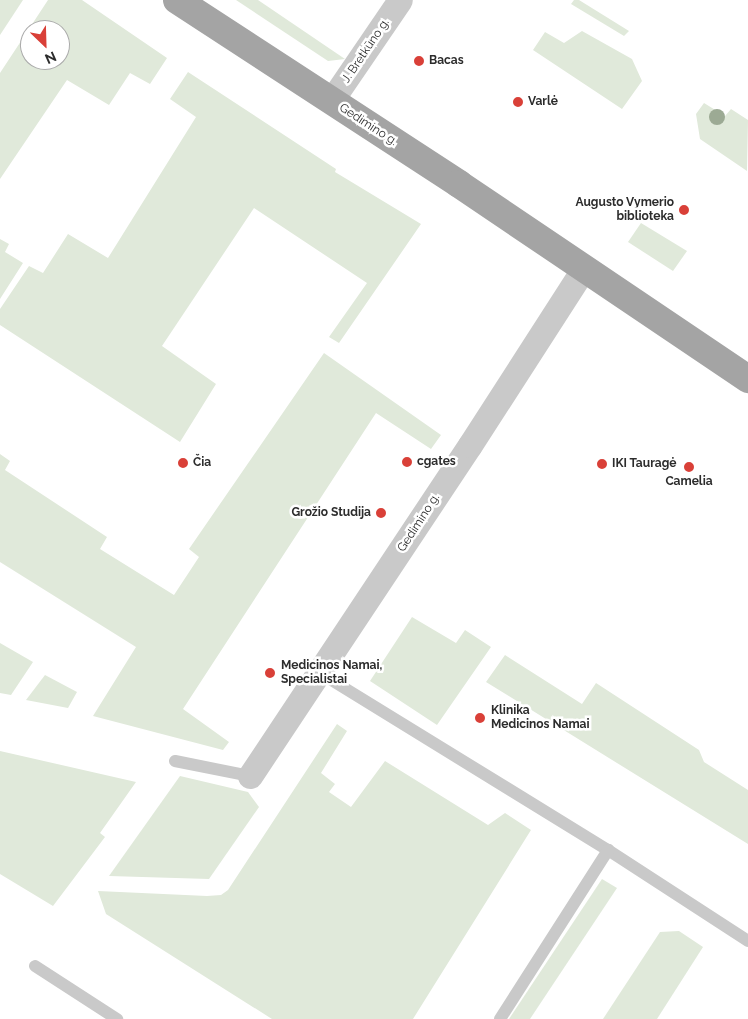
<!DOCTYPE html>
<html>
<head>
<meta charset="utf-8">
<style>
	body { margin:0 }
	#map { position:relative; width:748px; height:1019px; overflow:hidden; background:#fff; font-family:Raleway,sans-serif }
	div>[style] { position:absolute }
	.green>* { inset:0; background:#e0e9da }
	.lane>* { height:12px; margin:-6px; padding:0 6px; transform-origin:6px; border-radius:6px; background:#c9c9c9 }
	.street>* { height:25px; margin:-12.5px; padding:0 12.5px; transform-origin:12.5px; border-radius:12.5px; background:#c9c9c9 }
	.primary>* { height:28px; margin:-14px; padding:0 14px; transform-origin:14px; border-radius:14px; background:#a4a4a4 }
	.trees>* { width:16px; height:16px; margin:-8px; border-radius:50%; background:#9caa94 }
	.dots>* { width:14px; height:14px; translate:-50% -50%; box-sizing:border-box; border:2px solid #fff; border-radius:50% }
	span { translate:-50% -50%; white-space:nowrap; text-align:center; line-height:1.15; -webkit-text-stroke:5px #fff; paint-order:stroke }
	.street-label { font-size:12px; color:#2c2c2c }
	.poi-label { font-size:12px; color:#2c2c2c; font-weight:700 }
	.left { translate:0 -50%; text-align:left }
	.right { translate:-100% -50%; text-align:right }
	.north { position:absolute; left:20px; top:20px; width:50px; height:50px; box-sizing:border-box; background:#fff; border:1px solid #ababab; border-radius:50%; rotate:156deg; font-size:14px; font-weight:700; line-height:20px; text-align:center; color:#2c2c2c }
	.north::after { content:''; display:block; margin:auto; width:18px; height:22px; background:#d94038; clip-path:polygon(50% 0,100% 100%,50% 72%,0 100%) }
</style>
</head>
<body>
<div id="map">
	<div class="green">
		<div style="clip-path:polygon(0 0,23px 0,0 35px)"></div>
		<div style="clip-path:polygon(evenodd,48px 0,82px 0,167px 58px,150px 84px,130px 73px,109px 105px,67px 80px,0 179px,0 73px,48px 0,30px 30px,60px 30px,60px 60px,30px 60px,30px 30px)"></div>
		<div style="clip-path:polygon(236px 0,258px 0,345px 59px,328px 61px)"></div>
		<div style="clip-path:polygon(574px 0,579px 0,629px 31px,624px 36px,571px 4px)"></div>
		<div style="clip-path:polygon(582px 31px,632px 59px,642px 81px,622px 109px,533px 50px,545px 32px,564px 43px)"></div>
		<div style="clip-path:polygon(188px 72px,336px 169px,335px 172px,421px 224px,339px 343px,329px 337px,367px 283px,254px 208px,162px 346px,216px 384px,180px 442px,0 325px,0 309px,29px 266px,43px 273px,68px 234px,108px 258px,196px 117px,170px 99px)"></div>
		<div style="clip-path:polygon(704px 103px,725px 116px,731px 109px,748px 120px,747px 171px,700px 139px,696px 114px)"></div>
		<div style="clip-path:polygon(641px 223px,687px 251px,673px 271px,628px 242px)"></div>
		<div style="clip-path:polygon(0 239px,9px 244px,5px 252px,23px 263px,0 299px)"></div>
		<div style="clip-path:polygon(324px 353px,441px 435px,431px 449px,376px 413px,183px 709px,229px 742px,223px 750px,93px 716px,136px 647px,0 562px,0 454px,10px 461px,5px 470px,107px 537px,100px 549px,174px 595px,199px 557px,189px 549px)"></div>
		<div style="clip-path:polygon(412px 617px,456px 643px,465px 630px,491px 647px,437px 725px,370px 681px)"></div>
		<div style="clip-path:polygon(0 643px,33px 662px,11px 695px,0 693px)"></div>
		<div style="clip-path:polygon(505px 655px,582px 704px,596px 683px,699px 750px,704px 762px,748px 790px,748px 844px,486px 682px)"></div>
		<div style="clip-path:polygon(45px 675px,77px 692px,68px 708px,26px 700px)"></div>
		<div style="clip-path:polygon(337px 724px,347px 731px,321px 773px,335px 784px,329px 792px,351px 807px,385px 761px,488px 825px,505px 813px,531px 830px,413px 1019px,272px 1019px,106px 914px,98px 891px,207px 896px,221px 895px,228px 890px)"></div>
		<div style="clip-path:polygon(0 751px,136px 782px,100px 833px,105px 837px,53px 906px,0 874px)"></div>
		<div style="clip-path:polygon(180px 776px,248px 792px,259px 807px,209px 879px,109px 876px)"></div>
		<div style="clip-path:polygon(602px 879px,617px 888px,530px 1019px,509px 1019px)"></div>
		<div style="clip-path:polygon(679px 931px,703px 947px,657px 1019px,603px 1019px,660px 932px)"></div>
	</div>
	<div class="lane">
		<div style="left:320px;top:673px;width:338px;rotate:31.6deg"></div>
		<div style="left:608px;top:850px;width:167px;rotate:33deg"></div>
		<div style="left:175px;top:761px;width:76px;rotate:11.3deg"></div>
		<div style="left:35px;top:966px;width:98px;rotate:32.9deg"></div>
		<div style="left:500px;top:1019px;width:201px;rotate:-57.4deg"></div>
	</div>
	<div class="street">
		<div style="left:331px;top:101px;width:122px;rotate:-55.7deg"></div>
		<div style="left:250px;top:776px;width:397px;rotate:-56.4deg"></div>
		<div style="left:470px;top:445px;width:211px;rotate:-57.2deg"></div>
	</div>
	<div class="primary">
		<div style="left:177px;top:0;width:337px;rotate:33.1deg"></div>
		<div style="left:459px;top:184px;width:349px;rotate:34deg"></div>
	</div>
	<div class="trees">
		<div style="left:717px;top:117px"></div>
	</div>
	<div class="dots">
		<div style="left:419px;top:61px;background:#d94038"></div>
		<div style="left:518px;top:102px;background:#d94038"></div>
		<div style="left:684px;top:210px;background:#d94038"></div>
		<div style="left:407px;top:462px;background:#d94038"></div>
		<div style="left:183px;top:463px;background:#d94038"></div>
		<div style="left:602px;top:464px;background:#d94038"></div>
		<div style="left:689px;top:467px;background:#d94038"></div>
		<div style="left:381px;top:513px;background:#d94038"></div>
		<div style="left:270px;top:673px;background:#d94038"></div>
		<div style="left:480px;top:718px;background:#d94038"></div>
	</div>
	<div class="street-label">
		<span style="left:366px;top:51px;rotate:-56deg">J. Bretkūno g.</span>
		<span style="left:368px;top:125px;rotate:33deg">Gedimino g.</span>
		<span style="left:419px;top:523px;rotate:-57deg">Gedimino g.</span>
	</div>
	<div class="poi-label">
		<span class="left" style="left:429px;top:61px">Bacas</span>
		<span class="left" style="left:528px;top:102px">Varlė</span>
		<span class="right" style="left:674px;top:210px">Augusto Vymerio<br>biblioteka</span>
		<span class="left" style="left:417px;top:462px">cgates</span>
		<span class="left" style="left:193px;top:463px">Čia</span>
		<span class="left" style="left:612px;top:464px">IKI Tauragė</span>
		<span style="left:689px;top:482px">Camelia</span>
		<span class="right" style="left:371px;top:513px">Grožio Studija</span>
		<span class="left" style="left:281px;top:673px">Medicinos Namai,<br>Specialistai</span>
		<span class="left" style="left:491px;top:718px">Klinika<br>Medicinos Namai</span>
	</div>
	<div class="north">N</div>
</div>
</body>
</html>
